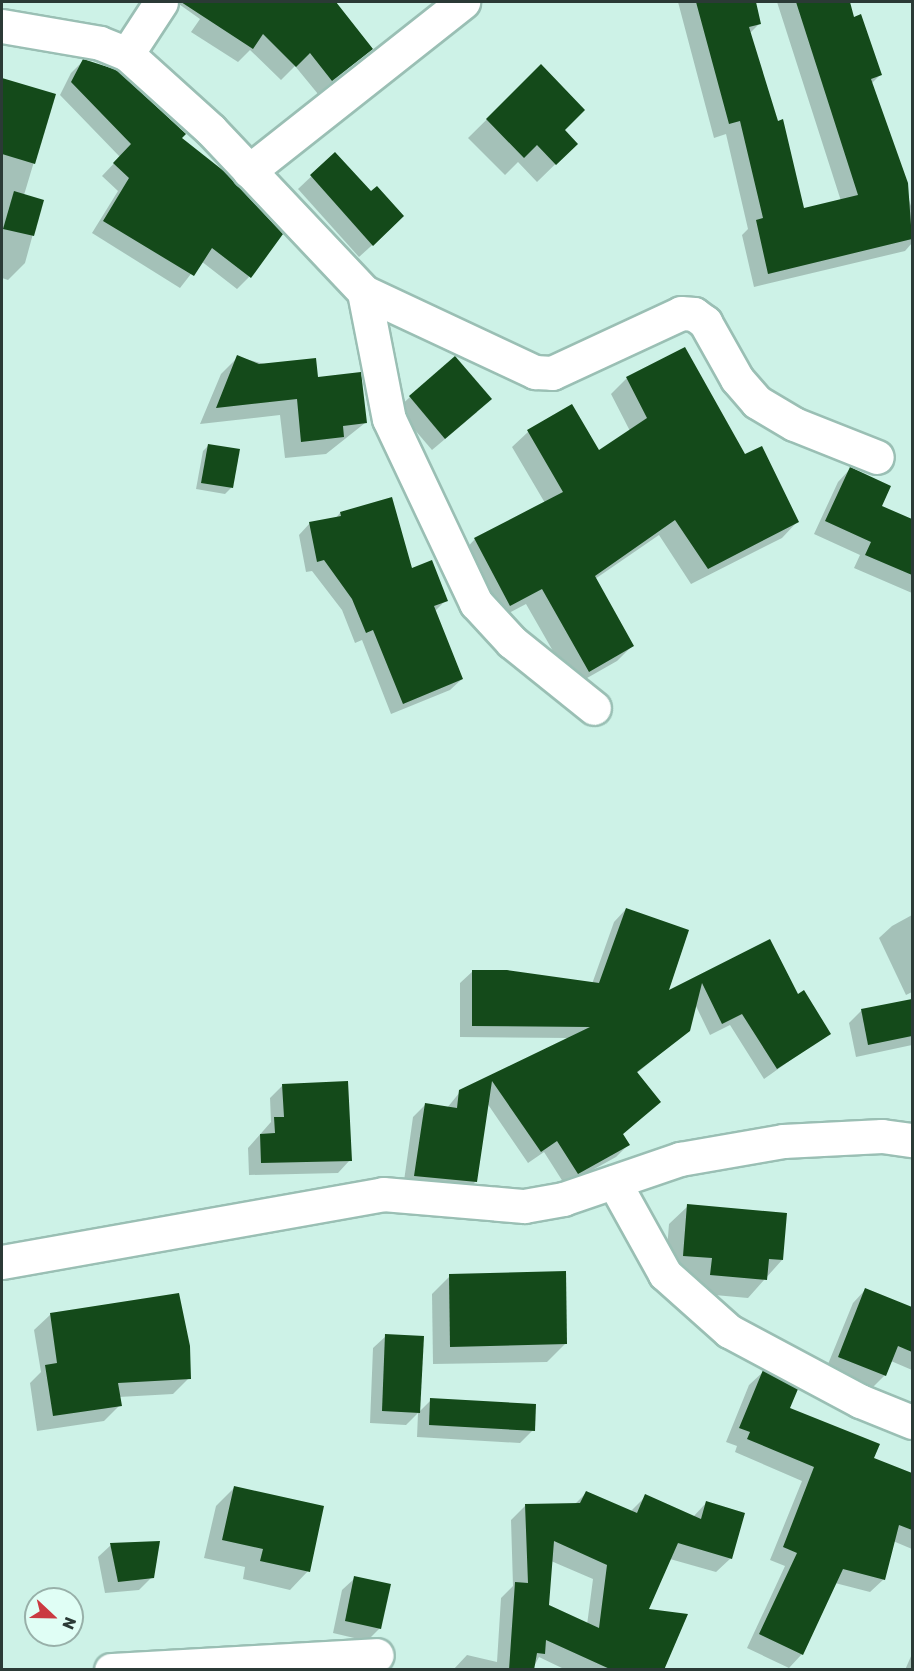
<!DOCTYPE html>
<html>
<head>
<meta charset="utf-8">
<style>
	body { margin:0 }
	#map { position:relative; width:914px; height:1671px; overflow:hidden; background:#cdf2e7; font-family:Rubik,sans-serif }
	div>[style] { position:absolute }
	.shadow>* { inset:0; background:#0003 }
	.building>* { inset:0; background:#144a1a }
	.roads { filter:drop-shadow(2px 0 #9abfb4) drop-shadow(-2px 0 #9abfb4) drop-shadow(0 2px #9abfb4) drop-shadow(0 -2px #9abfb4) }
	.minor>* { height:33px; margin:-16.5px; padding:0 16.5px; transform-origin:16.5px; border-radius:16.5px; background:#fff }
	span { translate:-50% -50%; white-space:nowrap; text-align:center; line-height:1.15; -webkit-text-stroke:6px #e0fef5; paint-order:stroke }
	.frame { position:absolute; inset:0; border:3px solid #2b3a36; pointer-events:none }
	.north { position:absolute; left:24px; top:1587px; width:60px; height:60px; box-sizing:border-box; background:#e0fef5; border:2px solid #98b0a9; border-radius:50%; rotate:112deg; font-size:16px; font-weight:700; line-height:24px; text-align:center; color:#2b3a36 }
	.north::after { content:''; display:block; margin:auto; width:21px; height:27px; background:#ca3a41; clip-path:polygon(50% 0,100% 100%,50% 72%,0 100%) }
</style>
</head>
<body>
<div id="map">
	<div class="shadow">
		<div style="clip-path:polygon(176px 2px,320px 2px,349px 21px,371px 49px,318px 94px,295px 66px,281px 80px,250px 50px,238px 62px,191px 32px,200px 19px)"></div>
		<div style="clip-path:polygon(678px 2px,755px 2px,760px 23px,750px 33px,803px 210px,841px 201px,777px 2px,849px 2px,853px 19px,880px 75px,871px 84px,912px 209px,912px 243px,905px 251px,754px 287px,742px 235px,748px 229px,726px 134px,714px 138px)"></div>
		<div style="clip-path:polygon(83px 61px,180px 139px,249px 277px,237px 289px,201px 261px,180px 288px,92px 233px,118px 191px,102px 176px,120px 157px,60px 95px,71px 73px)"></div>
		<div style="clip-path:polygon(541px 66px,563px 130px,576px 144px,537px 182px,518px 162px,505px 175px,468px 138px)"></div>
		<div style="clip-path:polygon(2px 80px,54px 95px,24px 195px,42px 201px,25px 263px,8px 280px,2px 278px)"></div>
		<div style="clip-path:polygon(335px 154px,371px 193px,390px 229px,359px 257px,298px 189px)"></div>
		<div style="clip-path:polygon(238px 357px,317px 378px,365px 423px,326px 454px,285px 458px,280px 415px,200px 424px,221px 374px)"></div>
		<div style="clip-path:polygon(627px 378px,744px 456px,797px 522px,782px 538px,691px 584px,659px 535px,595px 579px,632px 646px,617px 661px,573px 686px,526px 604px,494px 621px,460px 555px,475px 539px,545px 503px,512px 447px,528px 432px,572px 406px,598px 452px,630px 431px,611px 394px)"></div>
		<div style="clip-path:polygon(410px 397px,477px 412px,432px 450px,397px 409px)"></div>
		<div style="clip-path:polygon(209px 445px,231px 488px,225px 494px,196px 489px,203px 451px)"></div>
		<div style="clip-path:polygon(850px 469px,880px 507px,912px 521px,912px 593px,854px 568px,860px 555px,814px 534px,838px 482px)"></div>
		<div style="clip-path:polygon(340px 513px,446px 600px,435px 611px,462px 679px,450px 690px,391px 714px,362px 640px,355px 643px,342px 610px,312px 571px,306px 572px,299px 535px,310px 523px,335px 519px)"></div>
		<div style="clip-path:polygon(626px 909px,666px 993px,770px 941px,797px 996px,829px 1033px,764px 1079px,730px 1025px,710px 1035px,695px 1004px,689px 1030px,637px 1073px,659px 1102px,622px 1135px,628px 1145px,616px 1157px,565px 1185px,544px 1152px,528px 1163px,487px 1103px,476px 1181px,464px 1193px,403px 1188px,413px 1117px,425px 1105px,447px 1108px,460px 1092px,570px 1038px,460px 1037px,460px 983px,473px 971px,592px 984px,614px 922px)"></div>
		<div style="clip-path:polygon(912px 915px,912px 992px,906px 995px,879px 938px,892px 926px)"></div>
		<div style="clip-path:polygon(912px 1001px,912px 1045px,856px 1057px,849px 1023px,861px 1011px)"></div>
		<div style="clip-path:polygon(283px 1085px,350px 1160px,338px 1173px,249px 1175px,248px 1148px,271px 1122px,270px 1098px)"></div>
		<div style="clip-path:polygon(688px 1206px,782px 1260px,748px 1298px,692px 1293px,694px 1276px,665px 1274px,669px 1224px)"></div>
		<div style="clip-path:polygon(450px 1276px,566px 1343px,547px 1362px,433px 1364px,432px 1294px)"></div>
		<div style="clip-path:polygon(865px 1290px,912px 1309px,912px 1370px,891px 1361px,885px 1375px,873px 1387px,826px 1369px,853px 1303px)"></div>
		<div style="clip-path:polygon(51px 1314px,189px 1378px,173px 1394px,119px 1397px,120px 1405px,104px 1421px,37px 1431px,30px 1383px,41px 1372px,34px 1330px)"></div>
		<div style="clip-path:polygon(386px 1336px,419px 1412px,431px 1400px,533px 1430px,520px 1443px,417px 1437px,418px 1413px,406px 1425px,370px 1423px,373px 1348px)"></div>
		<div style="clip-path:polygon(763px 1372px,788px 1409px,872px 1459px,912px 1475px,912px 1549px,893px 1541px,884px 1579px,870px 1592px,835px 1583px,802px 1654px,789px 1668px,747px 1648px,785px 1566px,770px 1560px,802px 1481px,735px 1452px,737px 1446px,726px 1442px,749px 1385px)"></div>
		<div style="clip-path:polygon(234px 1488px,308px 1571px,290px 1590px,243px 1579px,245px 1567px,204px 1558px,216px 1506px)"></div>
		<div style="clip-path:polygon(evenodd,587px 1492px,630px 1512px,646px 1496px,693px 1517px,706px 1503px,731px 1558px,716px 1572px,670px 1559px,647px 1610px,662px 1670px,566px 1670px,539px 1657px,532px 1670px,453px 1670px,467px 1655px,497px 1662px,501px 1598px,513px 1586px,511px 1520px,525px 1506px,574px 1505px,587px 1492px,551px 1561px,593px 1579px,587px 1625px,547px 1606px,551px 1561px)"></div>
		<div style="clip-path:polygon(111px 1545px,152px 1577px,139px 1590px,105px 1593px,98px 1557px)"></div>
		<div style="clip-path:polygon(355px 1578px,380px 1628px,367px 1641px,333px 1633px,342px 1590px)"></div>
		<div style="clip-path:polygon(912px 1654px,912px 1670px,905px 1670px)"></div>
	</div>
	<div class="building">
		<div style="clip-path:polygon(181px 2px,336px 2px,373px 49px,332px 81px,310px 53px,296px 67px,263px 34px,253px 49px)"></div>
		<div style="clip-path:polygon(696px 2px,756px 2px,761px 24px,749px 27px,778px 121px,783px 119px,804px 208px,858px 195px,796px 2px,850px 2px,854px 17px,861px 14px,882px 75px,871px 79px,908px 183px,912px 239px,768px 274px,756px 220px,763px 218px,740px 121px,729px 124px)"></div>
		<div style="clip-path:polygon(83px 59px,117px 70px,186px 134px,182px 138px,225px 172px,283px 234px,251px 278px,212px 248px,194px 276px,103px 221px,129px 178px,113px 163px,131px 144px,71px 82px)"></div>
		<div style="clip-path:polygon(541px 64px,585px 110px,565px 130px,578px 144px,556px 165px,537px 145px,524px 158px,486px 119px)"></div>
		<div style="clip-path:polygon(2px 78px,56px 94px,35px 164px,2px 154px)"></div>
		<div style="clip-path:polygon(335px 152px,371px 191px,377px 186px,404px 216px,373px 246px,310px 175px)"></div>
		<div style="clip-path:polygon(14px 191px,44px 200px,34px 236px,3px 229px)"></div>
		<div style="clip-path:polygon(685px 347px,745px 454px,762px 446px,799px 522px,708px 569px,675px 520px,595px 576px,634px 646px,589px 672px,542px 589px,510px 606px,474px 538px,563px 492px,527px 430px,572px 404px,599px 450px,647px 418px,626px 377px)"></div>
		<div style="clip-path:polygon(237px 355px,259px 364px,316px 358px,318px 377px,361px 372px,367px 423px,343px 426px,344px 437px,301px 442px,297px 399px,216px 408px)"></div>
		<div style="clip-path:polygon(455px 356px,492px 399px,445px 439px,409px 396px)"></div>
		<div style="clip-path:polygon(208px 444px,240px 449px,233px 488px,201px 483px)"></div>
		<div style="clip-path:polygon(850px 467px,891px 486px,882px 506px,912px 519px,912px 575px,865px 555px,871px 542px,825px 521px)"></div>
		<div style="clip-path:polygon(392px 497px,412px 568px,432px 560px,448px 601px,434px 606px,463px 679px,403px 704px,373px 630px,366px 633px,352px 599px,324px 560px,317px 562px,309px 522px,341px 516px,340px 512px)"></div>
		<div style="clip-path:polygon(626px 908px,689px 930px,669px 990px,770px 939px,798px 994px,804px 990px,831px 1034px,777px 1069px,742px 1014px,722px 1024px,702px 983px,690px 1031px,637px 1072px,661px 1102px,623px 1134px,630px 1145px,578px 1174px,557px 1141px,541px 1152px,492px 1081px,477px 1182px,414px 1176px,425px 1103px,457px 1108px,459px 1090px,590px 1027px,472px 1026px,472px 970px,507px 970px,599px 983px)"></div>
		<div style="clip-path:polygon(912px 999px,912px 1036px,868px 1045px,861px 1009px)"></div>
		<div style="clip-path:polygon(348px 1081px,352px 1161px,261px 1163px,260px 1134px,275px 1133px,274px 1117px,284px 1117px,282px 1084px)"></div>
		<div style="clip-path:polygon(687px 1204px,787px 1213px,783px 1260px,769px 1259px,767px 1280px,710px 1275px,712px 1258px,683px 1256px)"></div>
		<div style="clip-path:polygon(566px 1271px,567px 1344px,450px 1347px,449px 1274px)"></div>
		<div style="clip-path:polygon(865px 1288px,912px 1307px,912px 1352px,898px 1346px,886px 1376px,838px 1357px)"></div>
		<div style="clip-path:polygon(179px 1293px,190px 1346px,191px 1379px,118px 1383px,122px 1406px,53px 1416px,45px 1365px,57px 1363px,50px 1313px)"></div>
		<div style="clip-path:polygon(385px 1334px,424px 1336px,420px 1413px,382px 1411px)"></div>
		<div style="clip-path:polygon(763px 1370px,798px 1389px,790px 1408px,880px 1444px,874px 1458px,912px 1473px,912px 1530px,899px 1525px,885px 1580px,843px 1569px,803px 1655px,759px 1634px,797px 1553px,783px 1547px,814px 1467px,747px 1439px,750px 1432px,739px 1428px)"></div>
		<div style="clip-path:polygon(430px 1398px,536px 1404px,535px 1431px,429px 1425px)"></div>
		<div style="clip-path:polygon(234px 1486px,324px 1506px,310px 1572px,260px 1561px,263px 1549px,222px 1540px)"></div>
		<div style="clip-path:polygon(evenodd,586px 1491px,637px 1513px,645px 1494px,701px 1519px,706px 1501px,745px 1513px,732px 1559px,678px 1543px,649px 1609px,688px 1614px,664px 1670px,612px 1670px,546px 1640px,545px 1654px,537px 1653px,534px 1670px,509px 1670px,515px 1582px,528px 1583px,525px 1504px,580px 1503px,586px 1491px,554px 1541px,607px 1565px,599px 1628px,549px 1605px,554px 1541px)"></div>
		<div style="clip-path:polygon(160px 1541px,154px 1578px,118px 1582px,110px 1543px)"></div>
		<div style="clip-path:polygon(354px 1576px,391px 1584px,381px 1629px,345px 1621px)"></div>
	</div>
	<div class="roads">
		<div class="minor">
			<div style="left:2px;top:26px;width:99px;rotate:9.8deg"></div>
			<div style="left:100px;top:43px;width:29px;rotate:22deg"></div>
			<div style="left:127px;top:54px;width:113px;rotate:42.1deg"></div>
			<div style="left:211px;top:130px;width:223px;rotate:46.6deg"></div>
			<div style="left:364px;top:292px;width:189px;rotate:25.1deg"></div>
			<div style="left:535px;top:372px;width:17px;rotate:3deg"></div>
			<div style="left:552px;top:373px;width:142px;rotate:-24.9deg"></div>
			<div style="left:681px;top:313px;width:13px;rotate:4deg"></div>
			<div style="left:694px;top:314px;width:14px;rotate:36deg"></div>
			<div style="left:705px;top:322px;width:65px;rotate:60.7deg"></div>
			<div style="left:737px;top:379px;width:30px;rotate:49deg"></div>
			<div style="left:757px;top:402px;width:43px;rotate:30.7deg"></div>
			<div style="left:794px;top:424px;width:89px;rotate:21.7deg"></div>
			<div style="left:127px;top:54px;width:62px;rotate:-56.8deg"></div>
			<div style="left:249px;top:171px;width:273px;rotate:-38.3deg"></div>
			<div style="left:364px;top:292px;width:129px;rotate:78.9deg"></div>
			<div style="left:389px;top:419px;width:204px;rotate:64.7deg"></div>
			<div style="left:476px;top:603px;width:53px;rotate:47.3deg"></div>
			<div style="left:512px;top:642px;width:105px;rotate:38.8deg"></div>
			<div style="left:614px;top:1182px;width:105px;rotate:61deg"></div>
			<div style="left:665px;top:1274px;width:86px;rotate:41.7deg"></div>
			<div style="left:729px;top:1331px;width:149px;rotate:28.1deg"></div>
			<div style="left:860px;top:1401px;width:56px;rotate:22deg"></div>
			<div style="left:2px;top:1262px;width:387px;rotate:-10.1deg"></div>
			<div style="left:383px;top:1194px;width:142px;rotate:4.9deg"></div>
			<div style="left:524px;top:1206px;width:40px;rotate:-10deg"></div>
			<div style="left:563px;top:1199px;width:124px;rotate:-18.9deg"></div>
			<div style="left:680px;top:1159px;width:105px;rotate:-9.9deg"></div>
			<div style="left:783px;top:1141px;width:99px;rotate:-2.9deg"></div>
			<div style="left:882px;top:1136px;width:30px;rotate:8deg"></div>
			<div style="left:111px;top:1670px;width:266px;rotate:-3.2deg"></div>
		</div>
	</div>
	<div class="frame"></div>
	<div class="north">N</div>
</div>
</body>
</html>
